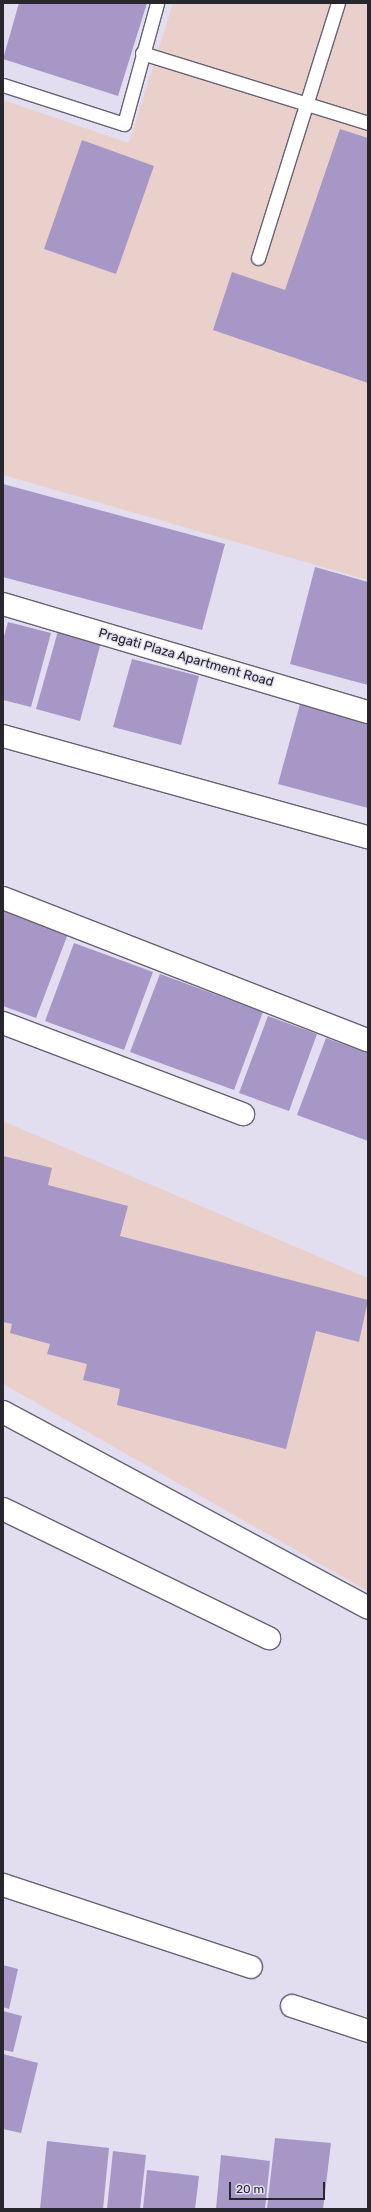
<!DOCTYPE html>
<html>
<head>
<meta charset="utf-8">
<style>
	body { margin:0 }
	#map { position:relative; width:371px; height:2212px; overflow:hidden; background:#e2ddef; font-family:Rubik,sans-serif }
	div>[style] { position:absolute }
	.education>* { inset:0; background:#ead0cb }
	.building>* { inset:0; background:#a797c7 }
	.roads { filter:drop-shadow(1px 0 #676272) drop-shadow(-1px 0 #676272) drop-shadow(0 1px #676272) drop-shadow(0 -1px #676272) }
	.lane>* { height:13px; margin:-6.5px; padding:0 6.5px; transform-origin:6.5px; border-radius:6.5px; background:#fff }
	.street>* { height:22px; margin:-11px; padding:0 11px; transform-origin:11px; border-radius:11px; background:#fff }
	span { translate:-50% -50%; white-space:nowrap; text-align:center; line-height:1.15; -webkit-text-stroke:3px #e2ddef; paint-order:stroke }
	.street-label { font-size:13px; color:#29272e }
	.frame { position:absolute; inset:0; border:4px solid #29272e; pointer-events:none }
	.scale { position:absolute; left:229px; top:2182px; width:96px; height:18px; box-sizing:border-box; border:2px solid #29272e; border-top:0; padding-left:5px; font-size:12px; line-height:14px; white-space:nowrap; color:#29272e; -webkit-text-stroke:3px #e2ddef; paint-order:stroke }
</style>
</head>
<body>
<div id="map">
	<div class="education">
		<div style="clip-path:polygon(173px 3px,368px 3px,368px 580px,3px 475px,3px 100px,129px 143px)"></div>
		<div style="clip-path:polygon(3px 1121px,368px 1278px,368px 1591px,3px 1384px)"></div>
	</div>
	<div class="building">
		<div style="clip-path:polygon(19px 3px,147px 3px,118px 96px,3px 59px)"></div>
		<div style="clip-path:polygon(340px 129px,368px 138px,368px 383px,213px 330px,232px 272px,285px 290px)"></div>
		<div style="clip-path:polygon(82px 140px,154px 166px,116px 274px,44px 249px)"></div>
		<div style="clip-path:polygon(3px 484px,225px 544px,202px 630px,3px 577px)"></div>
		<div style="clip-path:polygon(315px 567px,368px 582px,368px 685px,290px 664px)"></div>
		<div style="clip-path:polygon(8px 622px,51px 633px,31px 707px,3px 700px,3px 640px)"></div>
		<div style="clip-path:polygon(58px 631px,101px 642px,80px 721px,36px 709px)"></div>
		<div style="clip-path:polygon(132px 659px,199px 676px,181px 745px,113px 727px)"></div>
		<div style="clip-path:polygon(300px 704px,368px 722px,368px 808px,278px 784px)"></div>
		<div style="clip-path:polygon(3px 906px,69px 931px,36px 1018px,3px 1006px)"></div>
		<div style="clip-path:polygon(74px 943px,153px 972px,124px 1050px,45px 1021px)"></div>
		<div style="clip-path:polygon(160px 974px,263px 1012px,234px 1090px,130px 1052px)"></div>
		<div style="clip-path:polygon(268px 1016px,317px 1034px,289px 1111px,239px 1093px)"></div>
		<div style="clip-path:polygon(326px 1038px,368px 1053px,368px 1141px,297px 1115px)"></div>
		<div style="clip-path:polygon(3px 1156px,52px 1168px,48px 1185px,128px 1206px,120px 1236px,368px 1300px,359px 1342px,316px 1331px,286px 1449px,117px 1405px,120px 1389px,83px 1380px,87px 1364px,47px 1354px,50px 1344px,10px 1333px,12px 1324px,3px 1322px)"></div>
		<div style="clip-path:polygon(3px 1965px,18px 1969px,9px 2009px,3px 2007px)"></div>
		<div style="clip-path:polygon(3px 2011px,22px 2016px,13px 2052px,3px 2050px)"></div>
		<div style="clip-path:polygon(3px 2054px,38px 2063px,21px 2133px,3px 2129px)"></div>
		<div style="clip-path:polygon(275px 2138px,331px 2143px,323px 2209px,267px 2209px)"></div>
		<div style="clip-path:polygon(47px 2141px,109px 2148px,103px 2209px,40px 2209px)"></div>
		<div style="clip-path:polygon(113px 2151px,146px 2155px,140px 2209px,107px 2209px)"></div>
		<div style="clip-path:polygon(221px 2155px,270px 2161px,265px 2209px,216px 2209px)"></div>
		<div style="clip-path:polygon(147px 2170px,199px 2176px,195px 2209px,143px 2209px)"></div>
	</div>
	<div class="roads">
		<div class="lane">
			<div style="left:142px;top:53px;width:237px;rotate:17.2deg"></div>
			<div style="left:3px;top:85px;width:127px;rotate:17.9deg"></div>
			<div style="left:124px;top:124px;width:125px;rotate:-74.7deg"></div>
			<div style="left:258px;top:258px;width:267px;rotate:-72.6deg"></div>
		</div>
		<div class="street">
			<div style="left:3px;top:604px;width:381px;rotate:16.5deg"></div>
			<div style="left:3px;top:736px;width:379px;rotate:15.5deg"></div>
			<div style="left:3px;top:898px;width:392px;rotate:21.3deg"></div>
			<div style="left:3px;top:1023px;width:257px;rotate:20.8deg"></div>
			<div style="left:3px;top:1412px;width:414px;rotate:28.2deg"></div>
			<div style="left:3px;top:1509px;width:296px;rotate:25.9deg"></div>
			<div style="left:3px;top:1885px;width:261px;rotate:18.3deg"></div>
			<div style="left:292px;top:2006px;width:80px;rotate:18.2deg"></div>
		</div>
	</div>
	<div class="street-label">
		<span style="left:186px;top:658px;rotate:16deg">Pragati Plaza Apartment Road</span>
	</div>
	<div class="frame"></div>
	<div class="scale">20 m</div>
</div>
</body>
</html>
